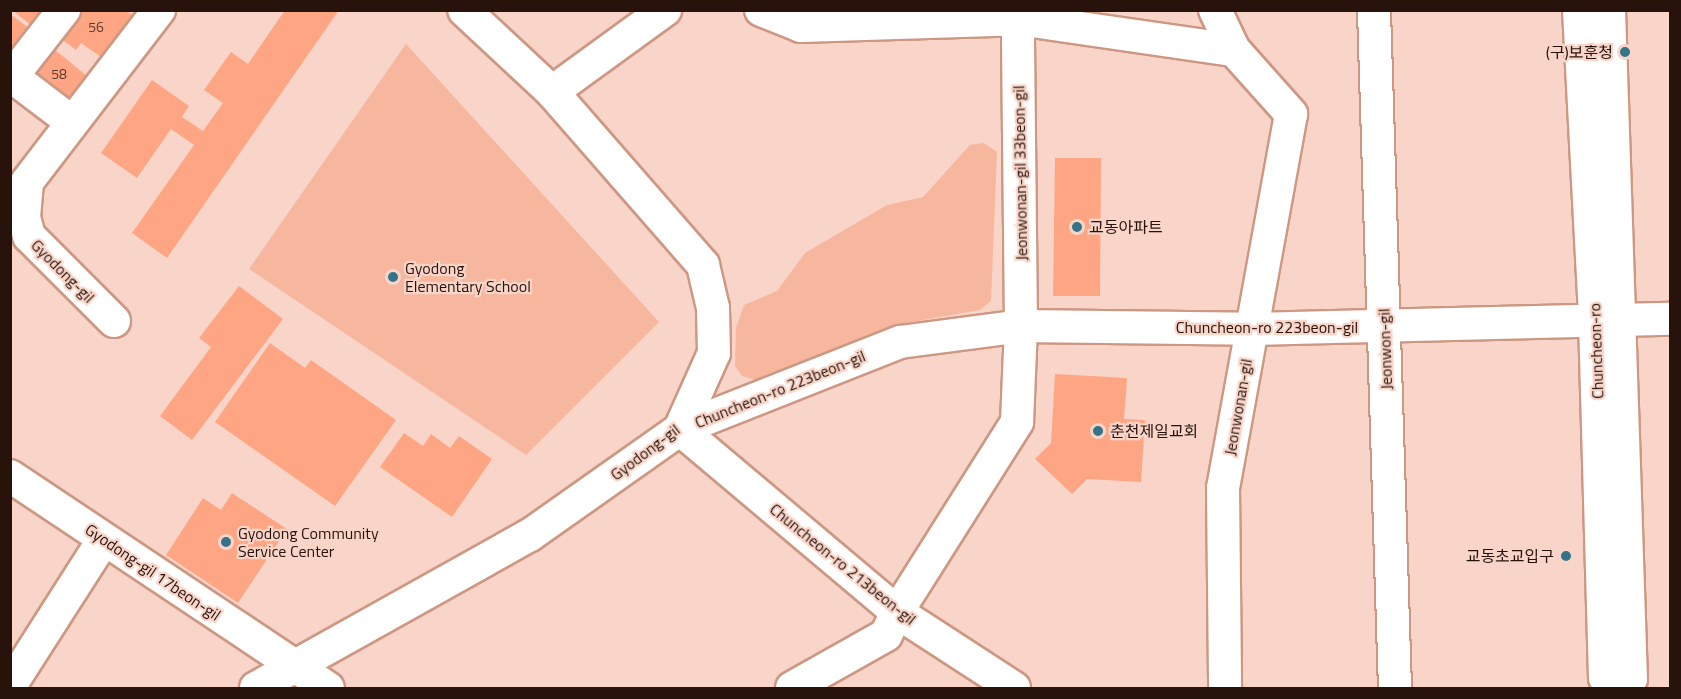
<!DOCTYPE html>
<html>
<head>
<meta charset="utf-8">
<style>
	body { margin:0 }
	#map { position:relative; width:1681px; height:699px; overflow:hidden; background:#f8d5c8; font-family:"Titillium Web","Noto Sans KR",sans-serif }
	div>[style] { position:absolute }
	.green>* { inset:0; background:#f6b79e }
	.building>* { inset:0; background:#fea684 }
	.roads { filter:drop-shadow(2px 0 #cd9883) drop-shadow(-2px 0 #cd9883) drop-shadow(0 2px #cd9883) drop-shadow(0 -2px #cd9883) }
	.minor>* { height:32px; margin:-16px; padding:0 16px; transform-origin:16px; border-radius:16px; background:#fff }
	.dots>* { width:16px; height:16px; translate:-50% -50%; box-sizing:border-box; border:3px solid #f8d5c8; border-radius:50% }
	span { translate:-50% -50%; white-space:nowrap; text-align:center; line-height:1.15; -webkit-text-stroke:4.5px #f8d5c8; paint-order:stroke }
	.number-label { font-size:14px; color:#5d382a }
	.number-label span { -webkit-text-stroke-width:0 }
	.poi-label { font-size:16px; color:#27130c }
	.right { translate:-100% -50%; text-align:right }
	.left { translate:0 -50%; text-align:left }
	.street-label { font-size:16px; color:#27130c }
	.frame { position:absolute; inset:0; border:12px solid #27130c; pointer-events:none }
</style>
</head>
<body>
<div id="map">
	<div class="green">
		<div style="clip-path:polygon(406px 44px,659px 322px,526px 455px,249px 269px)"></div>
		<div style="clip-path:polygon(984px 143px,997px 152px,991px 301px,980px 310px,901px 324px,759px 381px,742px 376px,735px 366px,736px 328px,744px 305px,777px 291px,805px 253px,887px 205px,923px 197px,970px 145px)"></div>
	</div>
	<div class="building">
		<div style="clip-path:polygon(12px 10px,45px 10px,37px 30px)"></div>
		<div style="clip-path:polygon(81px 10px,126px 10px,132px 15px,101px 57px,81px 43px,76px 50px,60px 38px)"></div>
		<div style="clip-path:polygon(285px 10px,339px 10px,167px 258px,132px 233px,194px 145px,171px 129px,137px 178px,101px 153px,152px 80px,189px 106px,182px 117px,203px 131px,223px 103px,204px 90px,231px 52px,248px 64px)"></div>
		<div style="clip-path:polygon(10px 14px,33px 31px,17px 55px,10px 50px)"></div>
		<div style="clip-path:polygon(54px 49px,87px 76px,68px 101px,30px 72px)"></div>
		<div style="clip-path:polygon(1055px 158px,1101px 158px,1100px 296px,1053px 296px)"></div>
		<div style="clip-path:polygon(239px 286px,283px 319px,192px 440px,160px 416px,211px 347px,199px 338px)"></div>
		<div style="clip-path:polygon(270px 343px,305px 368px,311px 360px,396px 420px,335px 506px,215px 422px)"></div>
		<div style="clip-path:polygon(1055px 374px,1127px 378px,1124px 419px,1145px 420px,1141px 482px,1087px 479px,1072px 494px,1035px 459px,1051px 443px)"></div>
		<div style="clip-path:polygon(404px 433px,423px 446px,431px 434px,450px 448px,459px 436px,492px 459px,452px 517px,380px 467px)"></div>
		<div style="clip-path:polygon(232px 493px,287px 529px,238px 603px,166px 555px,203px 498px,221px 510px)"></div>
	</div>
	<div class="roads">
		<div class="minor">
			<div style="left:761px;top:10px;width:43px;rotate:21.8deg"></div>
			<div style="left:801px;top:26px;width:217px;rotate:-1.8deg"></div>
			<div style="left:1018px;top:19px;width:218px;rotate:8.2deg"></div>
			<div style="left:1215px;top:10px;width:44px;rotate:64.6deg"></div>
			<div style="left:1234px;top:50px;width:86px;rotate:48.3deg"></div>
			<div style="left:1291px;top:114px;width:380px;rotate:100.3deg"></div>
			<div style="left:1223px;top:488px;width:200px;rotate:89.4deg"></div>
			<div style="left:1374px;top:10px;width:678px;rotate:88.23deg"></div>
			<div style="left:1579px;top:10px;width:310px;rotate:87deg"></div>
			<div style="left:1595px;top:320px;width:358px;rotate:88.4deg"></div>
			<div style="left:1605px;top:678px;width:13px;rotate:51deg"></div>
			<div style="left:1609px;top:10px;width:669px;rotate:88.12deg"></div>
			<div style="left:1631px;top:679px;width:11px;rotate:124deg"></div>
			<div style="left:10px;top:75px;width:78px;rotate:37.2deg"></div>
			<div style="left:10px;top:79px;width:88px;rotate:-52deg"></div>
			<div style="left:552px;top:92px;width:140px;rotate:-36deg"></div>
			<div style="left:114px;top:321px;width:120px;rotate:-135deg"></div>
			<div style="left:29px;top:236px;width:20px;rotate:-105deg"></div>
			<div style="left:24px;top:217px;width:35px;rotate:-85deg"></div>
			<div style="left:27px;top:182px;width:217px;rotate:-52.5deg"></div>
			<div style="left:10px;top:476px;width:382px;rotate:33.7deg"></div>
			<div style="left:10px;top:686px;width:174px;rotate:-57.4deg"></div>
			<div style="left:256px;top:688px;width:314px;rotate:-29.2deg"></div>
			<div style="left:530px;top:535px;width:184px;rotate:-35.2deg"></div>
			<div style="left:680px;top:429px;width:83px;rotate:-65.9deg"></div>
			<div style="left:714px;top:353px;width:45px;rotate:-91.3deg"></div>
			<div style="left:713px;top:308px;width:44px;rotate:-103.1deg"></div>
			<div style="left:703px;top:265px;width:230px;rotate:-131.1deg"></div>
			<div style="left:552px;top:92px;width:120px;rotate:-137deg"></div>
			<div style="left:792px;top:688px;width:108px;rotate:-29.4deg"></div>
			<div style="left:886px;top:635px;width:25px;rotate:-64deg"></div>
			<div style="left:897px;top:612px;width:225px;rotate:-57.7deg"></div>
			<div style="left:1017px;top:422px;width:96px;rotate:-87.6deg"></div>
			<div style="left:1021px;top:326px;width:307px;rotate:-90.6deg"></div>
			<div style="left:1018px;top:19px;width:13px;rotate:-42deg"></div>
			<div style="left:1014px;top:688px;width:140px;rotate:-147deg"></div>
			<div style="left:897px;top:612px;width:284px;rotate:-139.9deg"></div>
			<div style="left:680px;top:429px;width:237px;rotate:-21.6deg"></div>
			<div style="left:900px;top:342px;width:122px;rotate:-7.5deg"></div>
			<div style="left:1021px;top:326px;width:231px;rotate:0.7deg"></div>
			<div style="left:1252px;top:329px;width:418px;rotate:-1.4deg"></div>
		</div>
	</div>
	<div class="dots">
		<div style="left:1625px;top:52px;background:#347388"></div>
		<div style="left:1077px;top:227px;background:#347388"></div>
		<div style="left:393px;top:277px;background:#347388"></div>
		<div style="left:1098px;top:431px;background:#347388"></div>
		<div style="left:226px;top:542px;background:#347388"></div>
		<div style="left:1566px;top:556px;background:#347388"></div>
	</div>
	<div class="number-label">
		<span style="left:96px;top:27px">56</span>
		<span style="left:59px;top:74px">58</span>
	</div>
	<div class="poi-label">
		<span class="right" style="left:1613px;top:52px">(구)보훈청</span>
		<span class="left" style="left:1089px;top:227px">교동아파트</span>
		<span class="left" style="left:405px;top:277px">Gyodong<br>Elementary School</span>
		<span class="left" style="left:1110px;top:431px">춘천제일교회</span>
		<span class="left" style="left:238px;top:542px">Gyodong Community<br>Service Center</span>
		<span class="right" style="left:1554px;top:556px">교동초교입구</span>
	</div>
	<div class="street-label">
		<span style="left:1020px;top:173px;rotate:-91deg">Jeonwonan-gil 33beon-gil</span>
		<span style="left:63px;top:271px;rotate:45deg">Gyodong-gil</span>
		<span style="left:1267px;top:327px">Chuncheon-ro 223beon-gil</span>
		<span style="left:1385px;top:349px;rotate:-92deg">Jeonwon-gil</span>
		<span style="left:1596px;top:351px;rotate:-92deg">Chuncheon-ro</span>
		<span style="left:780px;top:389px;rotate:-22deg">Chuncheon-ro 223beon-gil</span>
		<span style="left:1238px;top:407px;rotate:-80deg">Jeonwonan-gil</span>
		<span style="left:645px;top:452px;rotate:-37deg">Gyodong-gil</span>
		<span style="left:843px;top:564px;rotate:39deg">Chuncheon-ro 213beon-gil</span>
		<span style="left:153px;top:572px;rotate:34deg">Gyodong-gil 17beon-gil</span>
	</div>
	<div class="frame"></div>
</div>
</body>
</html>
